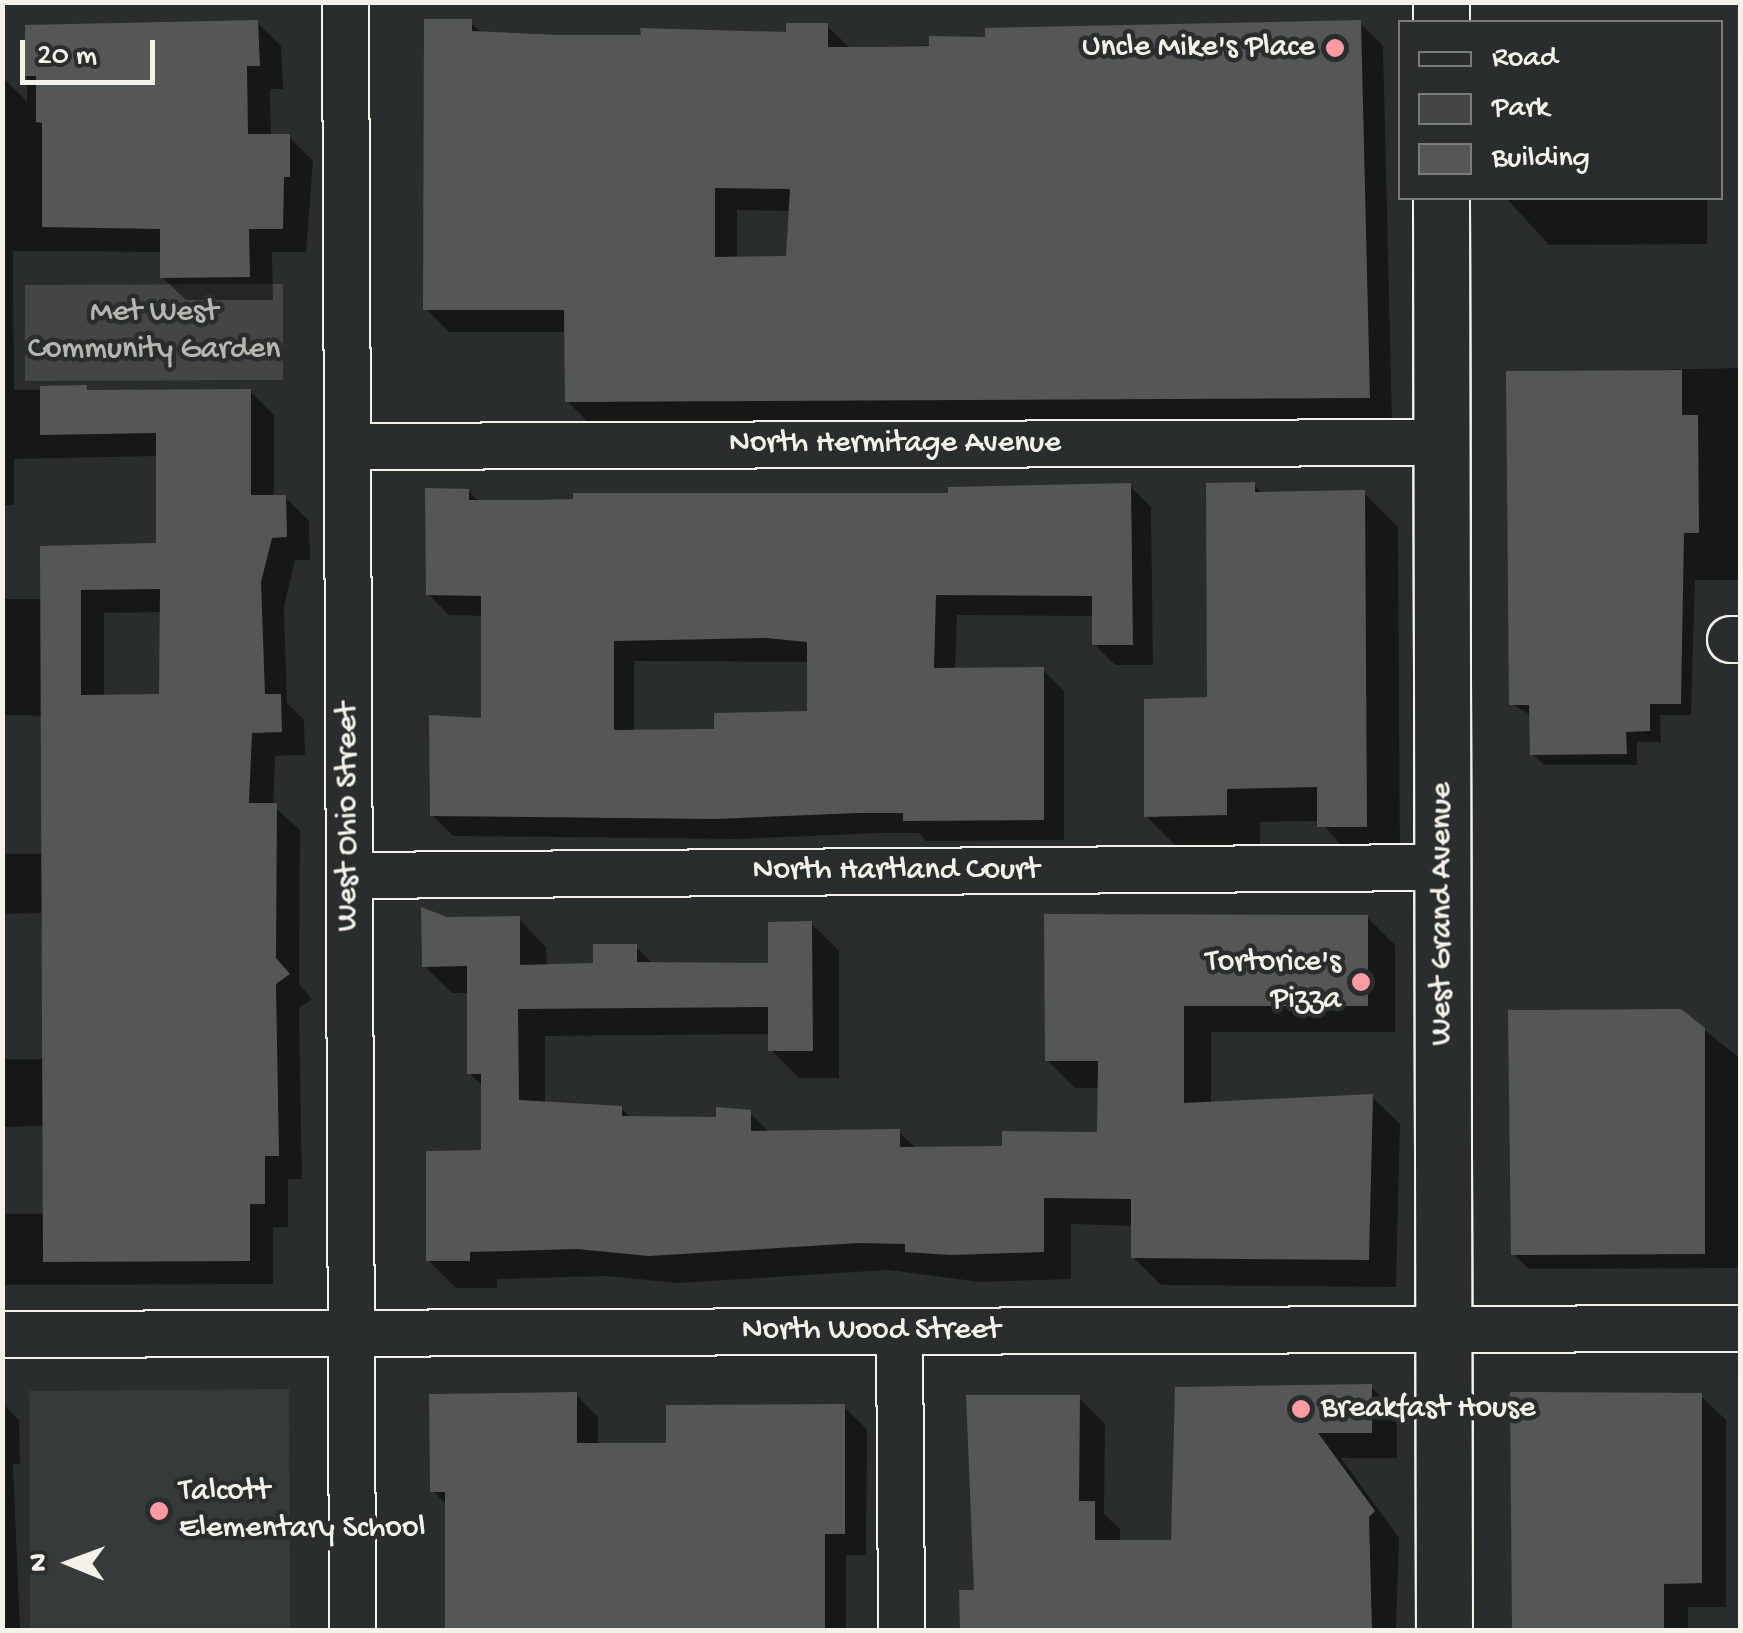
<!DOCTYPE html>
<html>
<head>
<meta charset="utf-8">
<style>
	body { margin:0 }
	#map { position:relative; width:1743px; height:1633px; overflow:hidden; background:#2a2d2e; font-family:"Gochi Hand",sans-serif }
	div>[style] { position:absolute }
	.built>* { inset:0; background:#373a3a }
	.green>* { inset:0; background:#444645 }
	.shadow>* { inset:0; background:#0007 }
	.building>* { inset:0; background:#555756 }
	.roads { filter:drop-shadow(2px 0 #f4f1e8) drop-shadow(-2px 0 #f4f1e8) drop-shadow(0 2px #f4f1e8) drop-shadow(0 -2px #f4f1e8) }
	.minor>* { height:45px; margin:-22.5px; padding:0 22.5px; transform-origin:22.5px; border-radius:22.5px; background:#2a2d2e }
	.secondary>* { height:55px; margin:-27.5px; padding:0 27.5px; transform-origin:27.5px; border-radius:27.5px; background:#2a2d2e }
	.dots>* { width:28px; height:28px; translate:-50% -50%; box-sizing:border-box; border:5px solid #2a2d2e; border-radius:50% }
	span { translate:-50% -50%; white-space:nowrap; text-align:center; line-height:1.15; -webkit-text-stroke:9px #2a2d2e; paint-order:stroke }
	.poi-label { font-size:32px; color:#f4f1e8 }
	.right { translate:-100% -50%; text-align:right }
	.left { translate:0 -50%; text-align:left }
	.park-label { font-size:32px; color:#b6b5af }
	.street-label { font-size:32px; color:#f4f1e8 }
	.frame { position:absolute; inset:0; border:5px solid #f4f1e8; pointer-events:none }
	.legend { position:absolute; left:1398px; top:20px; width:325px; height:180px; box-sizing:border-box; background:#2a2d2e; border:2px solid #7b7b78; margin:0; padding:12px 18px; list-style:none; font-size:30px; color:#f4f1e8 }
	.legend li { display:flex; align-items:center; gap:20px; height:50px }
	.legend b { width:50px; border:2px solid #7b7b78 }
	.north { position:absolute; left:20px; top:1513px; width:100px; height:100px; -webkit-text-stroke:8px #2a2d2e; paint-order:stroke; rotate:271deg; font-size:28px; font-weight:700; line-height:40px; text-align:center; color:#f4f1e8 }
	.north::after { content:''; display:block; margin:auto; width:35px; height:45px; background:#f4f1e8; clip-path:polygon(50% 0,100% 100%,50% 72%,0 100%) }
	.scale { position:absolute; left:20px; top:40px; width:135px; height:45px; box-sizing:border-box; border:5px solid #f4f1e8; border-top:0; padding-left:12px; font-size:30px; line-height:35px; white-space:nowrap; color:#f4f1e8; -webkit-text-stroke:8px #2a2d2e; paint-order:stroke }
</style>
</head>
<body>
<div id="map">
	<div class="built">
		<div style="clip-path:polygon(1737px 3px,1740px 3px,1740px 1630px,1738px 1630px)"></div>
		<div style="clip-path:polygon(289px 1389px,290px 1630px,30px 1630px,29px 1391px)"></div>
	</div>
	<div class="green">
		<div style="clip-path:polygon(283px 284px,283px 380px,25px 381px,25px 285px)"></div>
	</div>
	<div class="shadow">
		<div style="clip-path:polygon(evenodd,257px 22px,281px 46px,283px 89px,270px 89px,271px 137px,289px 137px,313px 161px,306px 252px,272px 252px,273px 300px,186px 300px,162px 277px,162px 252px,13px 251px,14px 390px,250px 391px,274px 415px,274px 497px,285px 497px,309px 521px,310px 560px,295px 560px,284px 607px,287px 703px,304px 720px,305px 755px,275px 756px,273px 806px,300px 830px,299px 984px,312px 999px,299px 1008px,302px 1179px,288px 1179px,288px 1227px,273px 1227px,273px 1284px,2px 1285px,2px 1214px,44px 1214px,43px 1126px,2px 1127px,2px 1059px,45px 1059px,41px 913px,2px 914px,2px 854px,44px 854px,47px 716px,2px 715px,2px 599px,40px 599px,43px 548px,158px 546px,158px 456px,14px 459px,14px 505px,2px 505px,2px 77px,27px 101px,27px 28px,257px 22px,162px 612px,162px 697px,104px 697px,104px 613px,162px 612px)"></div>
		<div style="clip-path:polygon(evenodd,470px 22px,483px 34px,559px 37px,789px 34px,827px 26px,851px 49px,1360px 23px,1383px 46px,1392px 420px,590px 424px,567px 401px,567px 332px,449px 332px,426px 309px,470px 22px,737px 210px,791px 211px,788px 259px,737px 259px,737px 210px)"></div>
		<div style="clip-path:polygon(1506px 198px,1707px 198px,1707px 244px,1549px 245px)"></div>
		<div style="clip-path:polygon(1740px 368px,1740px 580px,1695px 580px,1691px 715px,1660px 715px,1661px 742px,1637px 742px,1637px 765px,1544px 765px,1532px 754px,1532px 716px,1512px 704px,1508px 373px)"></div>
		<div style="clip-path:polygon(1254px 485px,1264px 495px,1364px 493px,1398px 527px,1400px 860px,1354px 860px,1320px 821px,1260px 822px,1260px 848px,1180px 850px,1146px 816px,1209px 700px)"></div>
		<div style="clip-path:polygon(evenodd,1130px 486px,1151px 507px,1153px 665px,1115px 665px,1094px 644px,1094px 616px,957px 615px,955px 670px,1043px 670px,1064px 691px,1064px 840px,926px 841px,919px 833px,880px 833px,737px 839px,453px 836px,432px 815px,484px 721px,483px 616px,449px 615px,428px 594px,468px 491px,480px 502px,951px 496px,1130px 486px,634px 661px,810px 662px,810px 714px,717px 731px,634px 732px,634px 661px)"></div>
		<div style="clip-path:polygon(1367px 917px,1395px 945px,1395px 1032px,1211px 1032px,1211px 1104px,1372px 1097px,1400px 1124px,1396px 1287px,1161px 1285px,1133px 1257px,1133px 1226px,1071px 1224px,1071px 1279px,981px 1282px,888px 1270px,678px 1283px,606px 1276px,497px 1279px,497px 1288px,456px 1288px,428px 1260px,484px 1153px,484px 1087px,469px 1073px,469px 993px,452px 993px,424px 966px,446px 919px,519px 919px,546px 947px,547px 967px,595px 965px,636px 947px,654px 965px,770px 965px,811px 923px,839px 951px,839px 1078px,799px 1078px,771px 1050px,771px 1034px,545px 1036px,545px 1104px,621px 1108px,631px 1118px,718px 1120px,750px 1113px,771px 1134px,899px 1132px,917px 1149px,1005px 1149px,1099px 1134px,1100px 1088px,1075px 1088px,1047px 1060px)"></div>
		<div style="clip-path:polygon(1681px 1012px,1740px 1058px,1740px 1268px,1529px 1269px,1513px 1254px)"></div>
		<div style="clip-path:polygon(1371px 1387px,1397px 1413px,1397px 1458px,1341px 1458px,1399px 1538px,1396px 1630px,964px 1630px,962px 1592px,977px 1592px,1079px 1398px,1105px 1424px,1104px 1514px,1120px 1529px,1120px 1543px,1174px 1543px)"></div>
		<div style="clip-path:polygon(1512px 1394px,1701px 1396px,1726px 1420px,1726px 1607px,1688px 1607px,1688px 1630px,1515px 1630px)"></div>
		<div style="clip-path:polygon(576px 1395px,598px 1417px,598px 1445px,669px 1446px,844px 1407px,867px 1429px,866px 1555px,846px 1555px,846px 1630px,450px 1630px,448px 1506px,433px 1491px)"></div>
		<div style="clip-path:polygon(2px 1403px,19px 1420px,20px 1464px,13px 1464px,20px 1630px,2px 1630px)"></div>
	</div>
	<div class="building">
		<div style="clip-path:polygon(evenodd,424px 19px,472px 19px,472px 31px,559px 35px,641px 35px,640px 28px,786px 32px,786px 23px,828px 23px,828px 47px,878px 47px,929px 46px,929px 36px,985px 37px,985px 28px,1361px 20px,1370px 398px,565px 402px,564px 310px,423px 310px,424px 19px,715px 188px,790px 189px,786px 256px,715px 257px,715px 188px)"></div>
		<div style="clip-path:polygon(258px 20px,260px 66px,247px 66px,248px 134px,290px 134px,290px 177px,284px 177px,283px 229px,249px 229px,250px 277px,160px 278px,160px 229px,42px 227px,42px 123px,36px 122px,36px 76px,25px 76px,25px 25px)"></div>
		<div style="clip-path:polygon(1682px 370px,1682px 415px,1698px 415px,1699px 533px,1684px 533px,1681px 704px,1650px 704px,1650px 731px,1626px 732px,1627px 754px,1530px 755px,1529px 705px,1509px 705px,1506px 371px)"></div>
		<div style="clip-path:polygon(evenodd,87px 385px,87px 390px,251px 389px,251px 495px,286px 495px,287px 537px,272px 538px,261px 582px,265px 694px,281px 694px,282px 732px,252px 733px,249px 803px,277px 803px,276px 958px,290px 974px,276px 984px,279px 1156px,265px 1156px,265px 1204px,250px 1204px,250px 1261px,43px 1262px,40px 546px,156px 543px,156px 433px,40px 435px,40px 386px,87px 385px,160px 589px,159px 694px,81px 695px,81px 590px,160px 589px)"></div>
		<div style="clip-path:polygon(1255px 482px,1255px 492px,1365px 490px,1367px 827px,1317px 827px,1317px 787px,1227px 789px,1227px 815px,1144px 817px,1144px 699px,1207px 697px,1206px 483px)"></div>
		<div style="clip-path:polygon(evenodd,1131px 483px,1133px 645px,1092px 645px,1092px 596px,936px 595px,934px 668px,1044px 667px,1044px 820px,903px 821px,903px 813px,858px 813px,715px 819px,430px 816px,429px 715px,481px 718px,481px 596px,426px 595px,425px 488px,469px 489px,469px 500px,537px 500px,573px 499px,573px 493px,948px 493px,948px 487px,1131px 483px,766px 638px,807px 642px,807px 711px,714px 713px,714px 729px,614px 730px,614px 641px,766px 638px)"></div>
		<div style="clip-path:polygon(421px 907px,447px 917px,520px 916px,520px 965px,593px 963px,593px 944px,637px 944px,637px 962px,768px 963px,768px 922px,812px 921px,813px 1051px,768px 1051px,768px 1007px,518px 1009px,519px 1100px,622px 1106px,622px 1116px,716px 1117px,716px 1107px,751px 1110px,751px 1131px,900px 1129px,900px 1147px,1002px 1146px,1002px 1131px,1097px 1132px,1098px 1061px,1045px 1061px,1044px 914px,1368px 915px,1368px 1006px,1184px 1006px,1184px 1103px,1373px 1094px,1369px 1260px,1131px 1258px,1131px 1199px,1044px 1198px,1044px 1252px,951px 1255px,905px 1252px,905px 1244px,859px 1243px,649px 1256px,577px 1249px,470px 1252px,470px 1261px,426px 1261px,426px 1151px,481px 1150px,481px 1074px,467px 1074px,467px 966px,422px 967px)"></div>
		<div style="clip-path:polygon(1681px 1009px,1705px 1028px,1705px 1254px,1511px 1255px,1508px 1010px)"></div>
		<div style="clip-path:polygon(1372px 1384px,1372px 1433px,1318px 1433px,1375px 1511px,1369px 1517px,1372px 1630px,960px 1630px,959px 1590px,974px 1590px,966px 1395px,1080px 1395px,1079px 1501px,1095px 1501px,1095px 1540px,1171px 1540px,1175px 1387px)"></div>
		<div style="clip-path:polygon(577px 1392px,577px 1443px,666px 1443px,666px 1405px,845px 1404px,845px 1534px,825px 1534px,825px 1630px,445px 1630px,445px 1492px,430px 1492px,429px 1394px)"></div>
		<div style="clip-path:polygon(1510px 1392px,1702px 1393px,1702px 1583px,1664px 1584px,1664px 1630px,1512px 1630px)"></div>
	</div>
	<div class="roads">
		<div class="minor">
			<div style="left:345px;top:2px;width:1628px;rotate:89.75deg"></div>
			<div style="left:347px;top:446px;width:1095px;rotate:-0.21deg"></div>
			<div style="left:1730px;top:639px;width:10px"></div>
			<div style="left:349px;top:875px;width:1093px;rotate:-0.42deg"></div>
			<div style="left:899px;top:1331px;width:299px;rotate:89.6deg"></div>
			<div style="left:2px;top:1334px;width:1738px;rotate:-0.2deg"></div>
		</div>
		<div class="secondary">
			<div style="left:1441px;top:2px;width:20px;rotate:90deg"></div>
			<div style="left:1441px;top:198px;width:1432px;rotate:89.88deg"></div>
		</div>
	</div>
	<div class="dots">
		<div style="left:1335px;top:48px;background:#ff9aa2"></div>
		<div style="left:1361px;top:982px;background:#ff9aa2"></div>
		<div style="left:1301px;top:1409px;background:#ff9aa2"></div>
		<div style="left:159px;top:1511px;background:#ff9aa2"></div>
	</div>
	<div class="poi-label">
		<span class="right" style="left:1315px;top:48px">Uncle Mike's Place</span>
		<span class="right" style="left:1341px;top:982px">Tortorice's<br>Pizza</span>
		<span class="left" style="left:1321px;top:1409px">Breakfast House</span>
		<span class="left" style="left:179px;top:1511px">Talcott<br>Elementary School</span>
	</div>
	<div class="park-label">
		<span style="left:154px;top:332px">Met West<br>Community Garden</span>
	</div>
	<div class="street-label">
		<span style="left:895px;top:444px">North Hermitage Avenue</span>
		<span style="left:349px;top:817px;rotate:-90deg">West Ohio Street</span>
		<span style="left:896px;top:871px">North Hartland Court</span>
		<span style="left:1443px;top:914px;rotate:-90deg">West Grand Avenue</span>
		<span style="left:871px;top:1331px">North Wood Street</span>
	</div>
	<div class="frame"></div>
	<ul class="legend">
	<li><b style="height:12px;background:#2a2d2e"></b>Road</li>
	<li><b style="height:28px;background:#444645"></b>Park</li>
	<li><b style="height:28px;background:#555756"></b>Building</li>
	</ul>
	<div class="north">N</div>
	<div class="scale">20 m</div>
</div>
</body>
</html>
